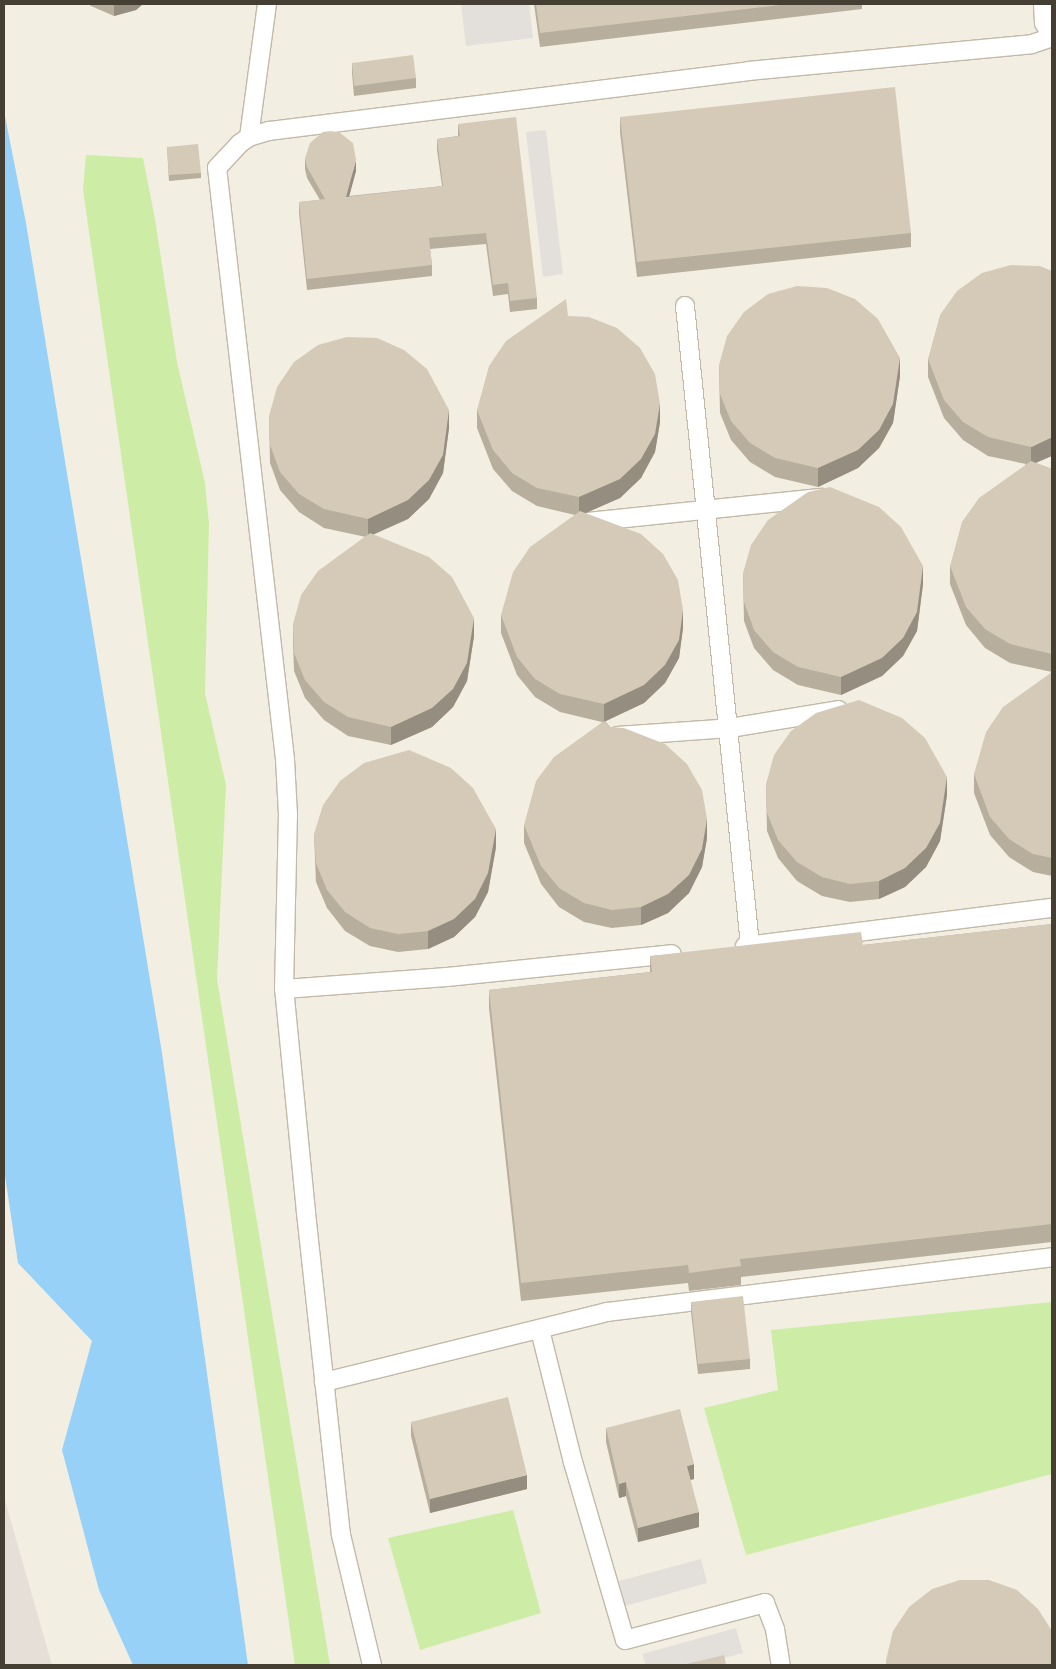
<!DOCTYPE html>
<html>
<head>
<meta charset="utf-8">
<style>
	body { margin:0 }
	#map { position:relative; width:1056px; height:1669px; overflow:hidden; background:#f3eee2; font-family:Cabin,sans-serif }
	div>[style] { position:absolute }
	.industrial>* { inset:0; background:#e5dfd8 }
	.green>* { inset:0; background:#cdeda6 }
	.parking>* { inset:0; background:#e3e0dc }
	.water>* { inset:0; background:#97d1f8 }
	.roads { filter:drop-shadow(1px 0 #c2b9a7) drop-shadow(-1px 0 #c2b9a7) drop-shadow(0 1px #c2b9a7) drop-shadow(0 -1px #c2b9a7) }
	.lane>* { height:18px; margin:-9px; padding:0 9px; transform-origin:9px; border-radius:9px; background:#fff }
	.wall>* { inset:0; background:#b7ae9d }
	.shaded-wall>* { inset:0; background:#958d80 }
	.building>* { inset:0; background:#d5cab7 }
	span { translate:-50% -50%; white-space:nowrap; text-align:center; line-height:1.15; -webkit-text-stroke:4px #fff; paint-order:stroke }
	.frame { position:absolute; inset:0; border:5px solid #453e32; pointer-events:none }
</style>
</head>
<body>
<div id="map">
	<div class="industrial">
		<div style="clip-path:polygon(4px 1497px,52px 1665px,4px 1665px)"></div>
	</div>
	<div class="green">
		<div style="clip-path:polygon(86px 155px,143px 158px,155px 219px,177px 362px,205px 483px,209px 524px,205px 693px,226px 785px,217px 979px,330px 1665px,295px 1665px,83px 190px)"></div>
		<div style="clip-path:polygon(1052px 1302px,1052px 1474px,746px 1555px,704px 1408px,778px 1390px,771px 1330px)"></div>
		<div style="clip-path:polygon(513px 1510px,541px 1613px,420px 1650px,388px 1538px)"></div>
	</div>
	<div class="parking">
		<div style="clip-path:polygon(461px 4px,529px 4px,533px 38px,466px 46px)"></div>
		<div style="clip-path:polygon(546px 130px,563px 274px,543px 277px,526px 132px)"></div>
		<div style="clip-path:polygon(701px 1559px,707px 1583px,625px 1606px,619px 1581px)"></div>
		<div style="clip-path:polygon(736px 1628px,743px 1653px,698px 1665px,646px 1665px,642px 1654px)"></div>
	</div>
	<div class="water">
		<div style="clip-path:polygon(4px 111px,26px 223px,162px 1053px,248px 1665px,133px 1665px,99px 1590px,62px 1450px,92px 1341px,18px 1263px,4px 1169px)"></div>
	</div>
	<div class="roads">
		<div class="lane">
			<div style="left:1043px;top:4px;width:19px;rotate:87deg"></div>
			<div style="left:1044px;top:23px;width:15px;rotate:58deg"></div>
			<div style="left:249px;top:137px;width:134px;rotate:-82.3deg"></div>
			<div style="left:685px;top:306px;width:642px;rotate:84.19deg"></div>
			<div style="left:587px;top:522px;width:235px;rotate:-5.9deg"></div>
			<div style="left:617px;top:736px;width:113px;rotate:-4deg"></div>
			<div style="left:730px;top:728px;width:110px;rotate:-9.4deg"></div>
			<div style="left:745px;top:946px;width:309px;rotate:-7.1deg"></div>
			<div style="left:284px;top:989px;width:163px;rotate:-4.2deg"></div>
			<div style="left:447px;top:977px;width:226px;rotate:-5.8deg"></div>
			<div style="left:540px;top:1330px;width:136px;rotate:76deg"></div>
			<div style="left:573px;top:1462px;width:185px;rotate:73.7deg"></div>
			<div style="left:625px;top:1640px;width:145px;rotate:-14.8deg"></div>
			<div style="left:765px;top:1603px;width:28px;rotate:69deg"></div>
			<div style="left:775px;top:1629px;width:36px;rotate:81deg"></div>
			<div style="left:324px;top:1382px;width:292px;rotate:-13.9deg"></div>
			<div style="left:607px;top:1312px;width:448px;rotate:-7deg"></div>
			<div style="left:372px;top:1665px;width:134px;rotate:-103.4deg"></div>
			<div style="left:341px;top:1535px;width:325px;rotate:-96.2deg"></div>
			<div style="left:306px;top:1212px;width:224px;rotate:-95.6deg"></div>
			<div style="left:284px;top:989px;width:174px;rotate:-88.7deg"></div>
			<div style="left:288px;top:815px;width:56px;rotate:-93.1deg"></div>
			<div style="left:285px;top:759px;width:595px;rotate:-96.56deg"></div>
			<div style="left:217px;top:168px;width:33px;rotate:-47deg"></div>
			<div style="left:239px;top:144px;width:12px;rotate:-35deg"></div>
			<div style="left:249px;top:137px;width:21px;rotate:-17deg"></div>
			<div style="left:269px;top:131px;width:483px;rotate:-7.1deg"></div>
			<div style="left:748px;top:71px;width:285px;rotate:-5.4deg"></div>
			<div style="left:1032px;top:44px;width:21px;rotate:-19deg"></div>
		</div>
	</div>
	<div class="wall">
		<div style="clip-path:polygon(89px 4px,143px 4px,136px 10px,114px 16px,91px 6px)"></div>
		<div style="clip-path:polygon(534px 4px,872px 4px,862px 5px,862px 9px,540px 47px)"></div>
		<div style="clip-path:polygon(352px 63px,416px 78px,416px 88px,354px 96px,352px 73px)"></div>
		<div style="clip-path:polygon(620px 117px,911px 233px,911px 247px,637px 277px,620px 132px)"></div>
		<div style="clip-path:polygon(458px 124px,537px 298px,537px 309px,510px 312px,508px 294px,493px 296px,486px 244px,430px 249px,432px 265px,432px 276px,307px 290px,299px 213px,299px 202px,320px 200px,307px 178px,305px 169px,305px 158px,356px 171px,349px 196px,442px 186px,437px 150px,437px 139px,458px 136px)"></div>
		<div style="clip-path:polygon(167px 147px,201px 173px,201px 178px,169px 181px)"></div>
		<div style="clip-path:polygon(982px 273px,1036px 463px,1052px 469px,1052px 876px,1033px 872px,1009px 857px,990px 835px,974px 793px,974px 774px,1052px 672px,1010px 663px,985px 648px,966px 625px,950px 584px,950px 566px,1026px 464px,988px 456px,963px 440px,944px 418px,928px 377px,928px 359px)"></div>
		<div style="clip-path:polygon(568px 316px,660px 422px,655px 452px,641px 478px,620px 498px,585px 513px,683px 628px,679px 658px,665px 683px,644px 703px,605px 721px,707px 838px,702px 867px,689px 893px,668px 913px,641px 925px,612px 928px,584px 922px,559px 907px,541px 884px,524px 843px,524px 825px,602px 722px,560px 712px,535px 697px,517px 675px,501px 633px,501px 615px,575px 515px,537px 506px,512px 491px,493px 469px,477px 428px,477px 410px)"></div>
		<div style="clip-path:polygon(719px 365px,900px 376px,893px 423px,879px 448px,858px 468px,818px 487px,775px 477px,750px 462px,731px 440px,720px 413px)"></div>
		<div style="clip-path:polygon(269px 416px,449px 428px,443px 473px,429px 499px,408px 519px,373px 534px,474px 636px,467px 681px,453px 707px,432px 727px,391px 745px,348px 736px,324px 720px,305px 698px,294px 671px,293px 642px,293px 624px,366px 537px,324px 528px,299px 512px,280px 490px,270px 463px)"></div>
		<div style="clip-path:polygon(743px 573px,923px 584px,917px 631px,903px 656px,882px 676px,841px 695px,798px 685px,773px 670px,754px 648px,744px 621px)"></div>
		<div style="clip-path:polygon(766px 784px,947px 795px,940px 841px,926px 867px,905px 887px,879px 899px,850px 902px,822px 896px,797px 881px,778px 858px,767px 831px)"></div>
		<div style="clip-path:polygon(314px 834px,496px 847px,488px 892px,475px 917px,454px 937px,428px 949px,398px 952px,370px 946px,345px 931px,327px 908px,316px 882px)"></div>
		<div style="clip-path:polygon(1052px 924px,1052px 1242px,741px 1277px,741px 1285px,689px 1291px,688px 1283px,521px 1301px,489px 1008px,489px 990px,650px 972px,650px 956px,863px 945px)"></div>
		<div style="clip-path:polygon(691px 1302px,750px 1359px,750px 1369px,698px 1374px,691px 1312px)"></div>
		<div style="clip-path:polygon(411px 1422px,527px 1489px,430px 1513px,411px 1436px)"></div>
		<div style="clip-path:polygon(606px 1428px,694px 1479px,690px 1480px,699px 1527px,638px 1542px,626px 1496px,619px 1498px,606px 1442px)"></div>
	</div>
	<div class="shaded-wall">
		<div style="clip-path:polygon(114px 4px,143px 4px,136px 10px,114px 16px)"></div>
		<div style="clip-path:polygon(356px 160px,356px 171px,346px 208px,346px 197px)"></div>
		<div style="clip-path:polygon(900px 358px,900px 376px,893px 423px,879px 448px,858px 468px,818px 487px,818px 468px)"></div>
		<div style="clip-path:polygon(660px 404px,660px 422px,655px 452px,641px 478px,620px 498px,579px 516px,579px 497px)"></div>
		<div style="clip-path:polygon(449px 410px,449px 428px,443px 473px,429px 499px,408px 519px,368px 537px,368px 519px)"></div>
		<div style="clip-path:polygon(1052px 437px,1052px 456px,1031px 465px,1031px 447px)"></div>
		<div style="clip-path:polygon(923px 566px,923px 584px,917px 631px,903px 656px,882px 676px,841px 695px,841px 677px)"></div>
		<div style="clip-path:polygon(683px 610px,683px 628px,679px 658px,665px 683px,644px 703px,604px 722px,604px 704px)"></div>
		<div style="clip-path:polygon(474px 618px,474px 636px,467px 681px,453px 707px,432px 727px,391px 745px,391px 727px)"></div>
		<div style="clip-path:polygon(947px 777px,947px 795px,940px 841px,926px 867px,905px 887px,879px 899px,879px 881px)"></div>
		<div style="clip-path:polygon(707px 819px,707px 838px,702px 867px,689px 893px,668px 913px,641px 925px,641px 907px)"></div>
		<div style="clip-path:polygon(496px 829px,496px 847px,488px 892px,475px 917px,454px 937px,428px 949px,428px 931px)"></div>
		<div style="clip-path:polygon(694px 1464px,694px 1479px,687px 1481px,687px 1466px)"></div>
		<div style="clip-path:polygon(527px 1475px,527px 1489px,430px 1513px,430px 1499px)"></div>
		<div style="clip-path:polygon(626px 1482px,626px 1496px,619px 1498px,619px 1484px)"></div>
		<div style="clip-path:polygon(699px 1512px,699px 1527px,638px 1542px,638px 1528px)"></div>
	</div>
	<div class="building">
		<div style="clip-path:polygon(536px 4px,789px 4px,540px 33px)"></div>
		<div style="clip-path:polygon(413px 55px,416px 78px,354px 86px,352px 63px)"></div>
		<div style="clip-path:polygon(895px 87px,911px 233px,637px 262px,620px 117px)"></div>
		<div style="clip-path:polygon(516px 117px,537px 298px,510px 301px,508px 283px,493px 285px,486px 233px,429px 238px,432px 265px,307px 279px,299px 202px,325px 199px,307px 167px,305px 158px,310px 143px,323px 132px,331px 131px,340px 133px,353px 143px,356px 160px,346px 197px,443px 186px,437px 139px,460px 136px,458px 124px)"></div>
		<div style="clip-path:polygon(198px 144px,201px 173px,169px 175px,167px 147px)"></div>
		<div style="clip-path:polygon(1011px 265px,1040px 266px,1052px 271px,1052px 437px,1031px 447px,988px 437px,963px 422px,944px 400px,928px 359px,940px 315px,957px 291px,982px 273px)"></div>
		<div style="clip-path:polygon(797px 286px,827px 288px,855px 299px,878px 319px,900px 358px,893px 404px,879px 430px,858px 450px,818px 468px,775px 458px,750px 443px,731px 421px,720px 394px,719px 365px,727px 336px,744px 312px,768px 294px)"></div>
		<div style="clip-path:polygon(566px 299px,568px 316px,589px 317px,617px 328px,640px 348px,655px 374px,660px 404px,655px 434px,641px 459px,620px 479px,579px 497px,537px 488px,512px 473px,493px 450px,477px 410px,489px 366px,506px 341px)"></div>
		<div style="clip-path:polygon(347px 337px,377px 338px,404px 350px,427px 369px,449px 410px,443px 455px,429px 480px,408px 500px,368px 519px,324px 509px,299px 494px,280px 472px,270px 445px,269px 416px,277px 387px,294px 362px,318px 345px)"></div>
		<div style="clip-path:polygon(1031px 461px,1052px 469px,1052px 654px,1010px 644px,985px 629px,966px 607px,950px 566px,962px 522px,979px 498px)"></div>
		<div style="clip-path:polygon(830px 487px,879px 507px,901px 527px,923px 566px,917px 612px,903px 638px,882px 658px,841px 677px,798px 667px,773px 652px,754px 630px,744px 602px,743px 573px,751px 545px,768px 520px,808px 492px)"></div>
		<div style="clip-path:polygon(580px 511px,641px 534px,663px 554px,678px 580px,683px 610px,679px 640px,665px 665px,644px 685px,604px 704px,560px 694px,535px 679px,517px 657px,501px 615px,513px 572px,530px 547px)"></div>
		<div style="clip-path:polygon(370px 533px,429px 557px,452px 577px,474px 618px,467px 663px,453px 689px,432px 708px,391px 727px,348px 717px,324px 702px,305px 680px,294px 653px,293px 624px,301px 595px,318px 571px)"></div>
		<div style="clip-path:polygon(1052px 672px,1052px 858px,1033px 854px,1009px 839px,990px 817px,974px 774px,986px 732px,1003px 707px)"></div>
		<div style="clip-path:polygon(859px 700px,902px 718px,925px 738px,947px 777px,940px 823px,926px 848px,905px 868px,879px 881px,850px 884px,822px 877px,797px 862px,778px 840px,767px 813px,766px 784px,774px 755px,791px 731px,816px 713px)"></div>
		<div style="clip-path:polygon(604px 721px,610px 727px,624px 728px,665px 744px,687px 764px,702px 790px,707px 819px,702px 849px,689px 875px,668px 894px,641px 907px,612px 910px,584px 903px,559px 888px,541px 866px,524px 825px,536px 781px,554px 757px)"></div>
		<div style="clip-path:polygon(409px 750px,451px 768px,473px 788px,496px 829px,488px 873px,475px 899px,454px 919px,428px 931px,398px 934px,370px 928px,345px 912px,327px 890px,316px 863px,314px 834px,323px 805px,340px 781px,364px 763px)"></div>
		<div style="clip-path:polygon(1052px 924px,1052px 1224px,740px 1259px,741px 1266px,689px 1273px,688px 1265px,521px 1283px,489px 990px,652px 972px,650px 956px,861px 932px,863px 945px)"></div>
		<div style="clip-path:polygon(743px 1296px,750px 1359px,698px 1364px,691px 1302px)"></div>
		<div style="clip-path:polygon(508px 1397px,527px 1475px,430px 1499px,411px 1422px)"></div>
		<div style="clip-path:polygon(680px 1409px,694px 1464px,687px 1466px,699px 1512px,638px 1528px,626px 1482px,619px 1484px,606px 1428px)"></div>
		<div style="clip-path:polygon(960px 1580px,989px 1580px,1017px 1590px,1038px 1609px,1052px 1631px,1052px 1665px,886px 1665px,886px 1660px,893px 1631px,909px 1607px,932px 1589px)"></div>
		<div style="clip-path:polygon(724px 1655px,726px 1665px,682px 1665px)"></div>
	</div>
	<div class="frame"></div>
</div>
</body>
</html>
